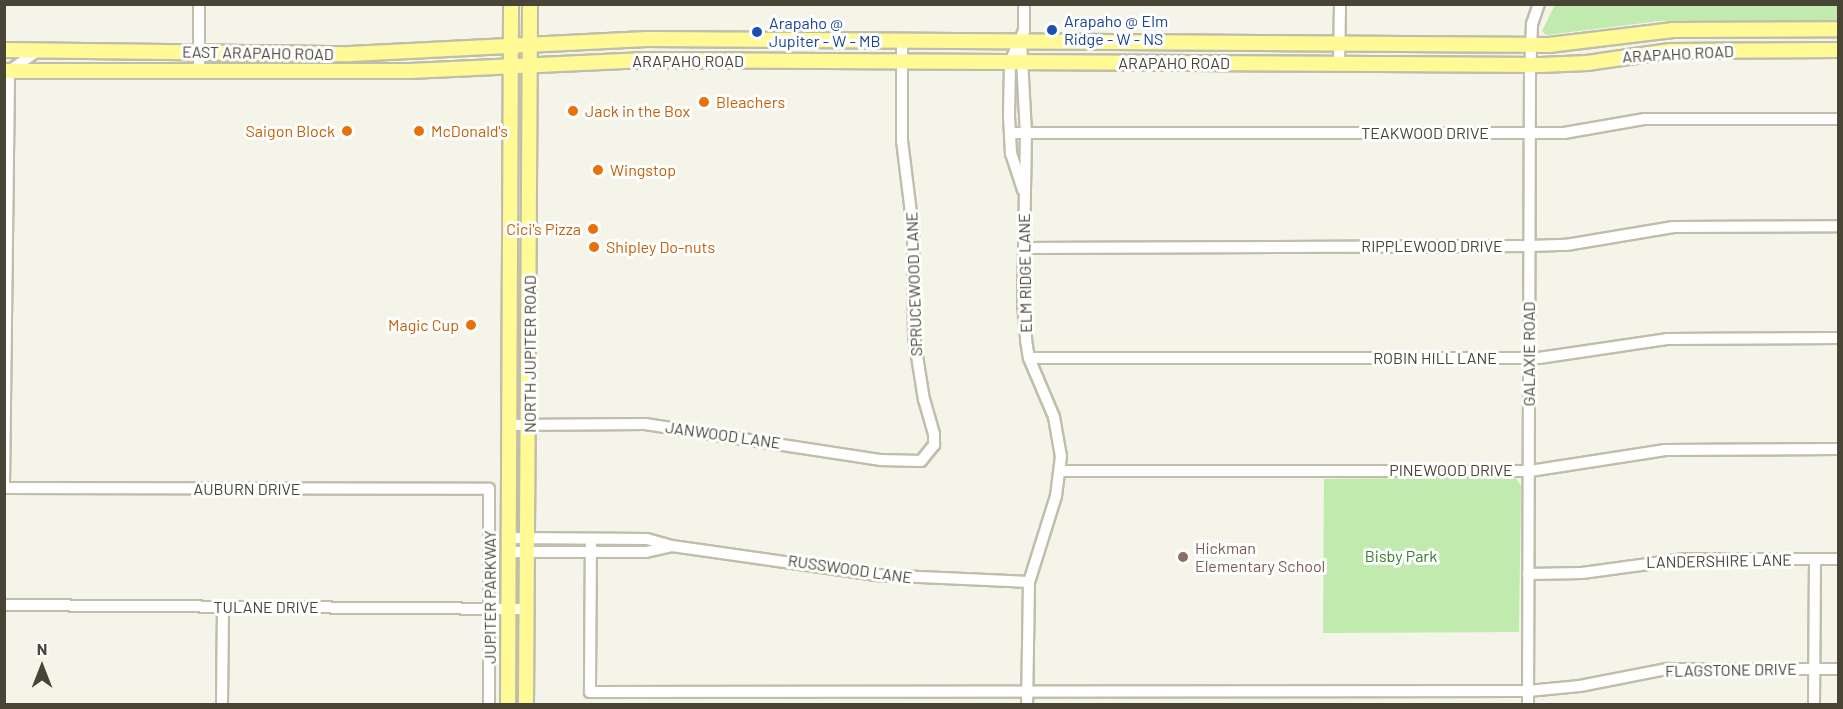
<!DOCTYPE html>
<html>
<head>
<meta charset="utf-8">
<style>
	body { margin:0 }
	#map { position:relative; width:1843px; height:709px; overflow:hidden; background:#f4f4e8; font-family:Barlow,sans-serif }
	div>[style] { position:absolute }
	.green>* { inset:0; background:#c1eaaf }
	.roads { filter:drop-shadow(2px 0 #c0beaa) drop-shadow(-2px 0 #c0beaa) drop-shadow(0 2px #c0beaa) drop-shadow(0 -2px #c0beaa) }
	.minor>* { height:10px; margin:-5px; padding:0 5px; transform-origin:5px; border-radius:5px; background:#fff }
	.major>* { height:14px; margin:-7px; padding:0 7px; transform-origin:7px; border-radius:7px; background:#fffa96 }
	.dots>* { width:16px; height:16px; translate:-50% -50%; box-sizing:border-box; border:3px solid #fff; border-radius:50% }
	span { translate:-50% -50%; white-space:nowrap; text-align:center; line-height:1.15; -webkit-text-stroke:6px #fff; paint-order:stroke }
	.transit-label { font-size:16px; color:#164399 }
	.left { translate:0 -50%; text-align:left }
	.street-label { font-size:16px; color:#484536 }
	.food-label { font-size:16px; color:#c56008 }
	.right { translate:-100% -50%; text-align:right }
	.education-label { font-size:16px; color:#785e54 }
	.park-label { font-size:16px; color:#327d26 }
	.frame { position:absolute; inset:0; border:6px solid #484536; pointer-events:none }
	.north { position:absolute; left:12px; top:637px; width:60px; height:60px; -webkit-text-stroke:4px #fff; paint-order:stroke; rotate:0deg; font-size:16px; font-weight:700; line-height:24px; text-align:center; color:#484536 }
	.north::after { content:''; display:block; margin:auto; width:21px; height:27px; background:#484536; clip-path:polygon(50% 0,100% 100%,50% 72%,0 100%) }
</style>
</head>
<body>
<div id="map">
	<div class="green">
		<div style="clip-path:polygon(1555px 5px,1838px 5px,1838px 22px,1660px 21px,1546px 35px,1542px 31px)"></div>
		<div style="clip-path:polygon(1515px 477px,1521px 486px,1519px 632px,1323px 633px,1324px 479px)"></div>
	</div>
	<div class="roads">
		<div class="minor">
			<div style="left:1021px;top:41px;width:92px;rotate:86.9deg"></div>
			<div style="left:1026px;top:133px;width:170px;rotate:91deg"></div>
			<div style="left:1023px;top:303px;width:37px;rotate:85deg"></div>
			<div style="left:1026px;top:340px;width:18px;rotate:81deg"></div>
			<div style="left:1029px;top:358px;width:64px;rotate:67deg"></div>
			<div style="left:1054px;top:417px;width:40px;rotate:80deg"></div>
			<div style="left:1061px;top:456px;width:40px;rotate:97.1deg"></div>
			<div style="left:1056px;top:496px;width:90px;rotate:107.4deg"></div>
			<div style="left:1029px;top:582px;width:122px;rotate:90.9deg"></div>
			<div style="left:1339px;top:64px;width:60px;rotate:-89deg"></div>
			<div style="left:199px;top:70px;width:66px;rotate:-90deg"></div>
			<div style="left:1010px;top:133px;width:554px"></div>
			<div style="left:1564px;top:133px;width:81px;rotate:-9.9deg"></div>
			<div style="left:1644px;top:119px;width:194px"></div>
			<div style="left:1023px;top:190px;width:38px;rotate:-108deg"></div>
			<div style="left:1011px;top:154px;width:38px;rotate:-93deg"></div>
			<div style="left:1009px;top:116px;width:54px;rotate:-88.9deg"></div>
			<div style="left:1010px;top:62px;width:34px;rotate:-66deg"></div>
			<div style="left:1024px;top:31px;width:27px;rotate:-90deg"></div>
			<div style="left:1024px;top:248px;width:506px;rotate:-0.23deg"></div>
			<div style="left:1530px;top:246px;width:36px;rotate:-2deg"></div>
			<div style="left:1566px;top:245px;width:109px;rotate:-9.5deg"></div>
			<div style="left:1674px;top:227px;width:164px;rotate:-0.3deg"></div>
			<div style="left:1029px;top:358px;width:510px"></div>
			<div style="left:1539px;top:358px;width:129px;rotate:-8.4deg"></div>
			<div style="left:1667px;top:339px;width:171px;rotate:-0.3deg"></div>
			<div style="left:511px;top:425px;width:134px;rotate:-0.4deg"></div>
			<div style="left:645px;top:424px;width:239px;rotate:8.7deg"></div>
			<div style="left:881px;top:460px;width:40px;rotate:1.4deg"></div>
			<div style="left:921px;top:461px;width:21px;rotate:-51deg"></div>
			<div style="left:934px;top:445px;width:11px;rotate:-90deg"></div>
			<div style="left:934px;top:434px;width:35px;rotate:-106deg"></div>
			<div style="left:924px;top:400px;width:64px;rotate:-99deg"></div>
			<div style="left:914px;top:337px;width:108px;rotate:-90.5deg"></div>
			<div style="left:913px;top:229px;width:89px;rotate:-97.1deg"></div>
			<div style="left:902px;top:141px;width:100px;rotate:-90deg"></div>
			<div style="left:1061px;top:471px;width:469px"></div>
			<div style="left:1530px;top:471px;width:137px;rotate:-8.8deg"></div>
			<div style="left:1665px;top:450px;width:173px;rotate:-0.3deg"></div>
			<div style="left:4px;top:483px;width:412px;rotate:-89.3deg"></div>
			<div style="left:9px;top:71px;width:35px;rotate:-35deg"></div>
			<div style="left:4px;top:488px;width:485px;rotate:0.1deg"></div>
			<div style="left:489px;top:489px;width:215px;rotate:90deg"></div>
			<div style="left:509px;top:538px;width:138px;rotate:0.4deg"></div>
			<div style="left:647px;top:539px;width:26px;rotate:16deg"></div>
			<div style="left:672px;top:546px;width:205px;rotate:8.1deg"></div>
			<div style="left:875px;top:575px;width:154px;rotate:2.6deg"></div>
			<div style="left:591px;top:539px;width:153px;rotate:90.4deg"></div>
			<div style="left:590px;top:692px;width:938px;rotate:-0.06deg"></div>
			<div style="left:1528px;top:691px;width:52px;rotate:-5.5deg"></div>
			<div style="left:1580px;top:686px;width:89px;rotate:-11.1deg"></div>
			<div style="left:1667px;top:669px;width:171px"></div>
			<div style="left:509px;top:552px;width:137px"></div>
			<div style="left:646px;top:552px;width:23px;rotate:-13deg"></div>
			<div style="left:1528px;top:574px;width:54px;rotate:-1.1deg"></div>
			<div style="left:1582px;top:573px;width:104px;rotate:-7.7deg"></div>
			<div style="left:1685px;top:559px;width:153px"></div>
			<div style="left:4px;top:605px;width:524px;rotate:0.44deg"></div>
			<div style="left:222px;top:704px;width:97px;rotate:-89.4deg"></div>
			<div style="left:1528px;top:704px;width:628px;rotate:-89.82deg"></div>
			<div style="left:1530px;top:76px;width:52px;rotate:-87.8deg"></div>
			<div style="left:1532px;top:24px;width:21px;rotate:-71deg"></div>
			<div style="left:1814px;top:704px;width:145px;rotate:-89.6deg"></div>
		</div>
		<div class="major">
			<div style="left:4px;top:50px;width:346px;rotate:0.7deg"></div>
			<div style="left:350px;top:54px;width:297px;rotate:-2.9deg"></div>
			<div style="left:647px;top:39px;width:902px;rotate:0.38deg"></div>
			<div style="left:1549px;top:45px;width:125px;rotate:-6.9deg"></div>
			<div style="left:1673px;top:30px;width:165px;rotate:-0.3deg"></div>
			<div style="left:4px;top:71px;width:406px"></div>
			<div style="left:410px;top:71px;width:236px;rotate:-2.7deg"></div>
			<div style="left:646px;top:60px;width:895px;rotate:0.32deg"></div>
			<div style="left:1541px;top:65px;width:46px;rotate:-2.5deg"></div>
			<div style="left:1587px;top:63px;width:84px;rotate:-8.2deg"></div>
			<div style="left:1670px;top:51px;width:168px;rotate:-0.3deg"></div>
			<div style="left:508px;top:704px;width:700px;rotate:-89.75deg"></div>
			<div style="left:526px;top:704px;width:700px;rotate:-89.67deg"></div>
		</div>
	</div>
	<div class="dots">
		<div style="left:1052px;top:30px;background:#1a4fb4"></div>
		<div style="left:757px;top:32px;background:#1a4fb4"></div>
		<div style="left:704px;top:102px;background:#e8710a"></div>
		<div style="left:573px;top:111px;background:#e8710a"></div>
		<div style="left:347px;top:131px;background:#e8710a"></div>
		<div style="left:419px;top:131px;background:#e8710a"></div>
		<div style="left:598px;top:170px;background:#e8710a"></div>
		<div style="left:593px;top:229px;background:#e8710a"></div>
		<div style="left:594px;top:247px;background:#e8710a"></div>
		<div style="left:471px;top:325px;background:#e8710a"></div>
		<div style="left:1183px;top:557px;background:#8d6e63"></div>
	</div>
	<div class="transit-label">
		<span class="left" style="left:1064px;top:30px">Arapaho @ Elm<br>Ridge - W - NS</span>
		<span class="left" style="left:769px;top:32px">Arapaho @<br>Jupiter - W - MB</span>
	</div>
	<div class="street-label">
		<span style="left:258px;top:53px;rotate:1deg">EAST ARAPAHO ROAD</span>
		<span style="left:1678px;top:54px;rotate:-3deg">ARAPAHO ROAD</span>
		<span style="left:688px;top:61px">ARAPAHO ROAD</span>
		<span style="left:1174px;top:63px">ARAPAHO ROAD</span>
		<span style="left:1425px;top:133px">TEAKWOOD DRIVE</span>
		<span style="left:1432px;top:246px">RIPPLEWOOD DRIVE</span>
		<span style="left:1025px;top:273px;rotate:-91deg">ELM RIDGE LANE</span>
		<span style="left:914px;top:284px;rotate:-92deg">SPRUCEWOOD LANE</span>
		<span style="left:530px;top:354px;rotate:-90deg">NORTH JUPITER ROAD</span>
		<span style="left:1529px;top:354px;rotate:-90deg">GALAXIE ROAD</span>
		<span style="left:1435px;top:358px">ROBIN HILL LANE</span>
		<span style="left:723px;top:435px;rotate:8deg">JANWOOD LANE</span>
		<span style="left:1451px;top:470px">PINEWOOD DRIVE</span>
		<span style="left:247px;top:489px">AUBURN DRIVE</span>
		<span style="left:1719px;top:561px;rotate:-1deg">LANDERSHIRE LANE</span>
		<span style="left:850px;top:569px;rotate:8deg">RUSSWOOD LANE</span>
		<span style="left:490px;top:597px;rotate:-90deg">JUPITER PARKWAY</span>
		<span style="left:266px;top:607px">TULANE DRIVE</span>
		<span style="left:1731px;top:670px;rotate:-1deg">FLAGSTONE DRIVE</span>
	</div>
	<div class="food-label">
		<span class="left" style="left:716px;top:102px">Bleachers</span>
		<span class="left" style="left:585px;top:111px">Jack in the Box</span>
		<span class="right" style="left:335px;top:131px">Saigon Block</span>
		<span class="left" style="left:431px;top:131px">McDonald's</span>
		<span class="left" style="left:610px;top:170px">Wingstop</span>
		<span class="right" style="left:581px;top:229px">Cici's Pizza</span>
		<span class="left" style="left:606px;top:247px">Shipley Do-nuts</span>
		<span class="right" style="left:459px;top:325px">Magic Cup</span>
	</div>
	<div class="education-label">
		<span class="left" style="left:1195px;top:557px">Hickman<br>Elementary School</span>
	</div>
	<div class="park-label">
		<span style="left:1401px;top:556px">Bisby Park</span>
	</div>
	<div class="frame"></div>
	<div class="north">N</div>
</div>
</body>
</html>
